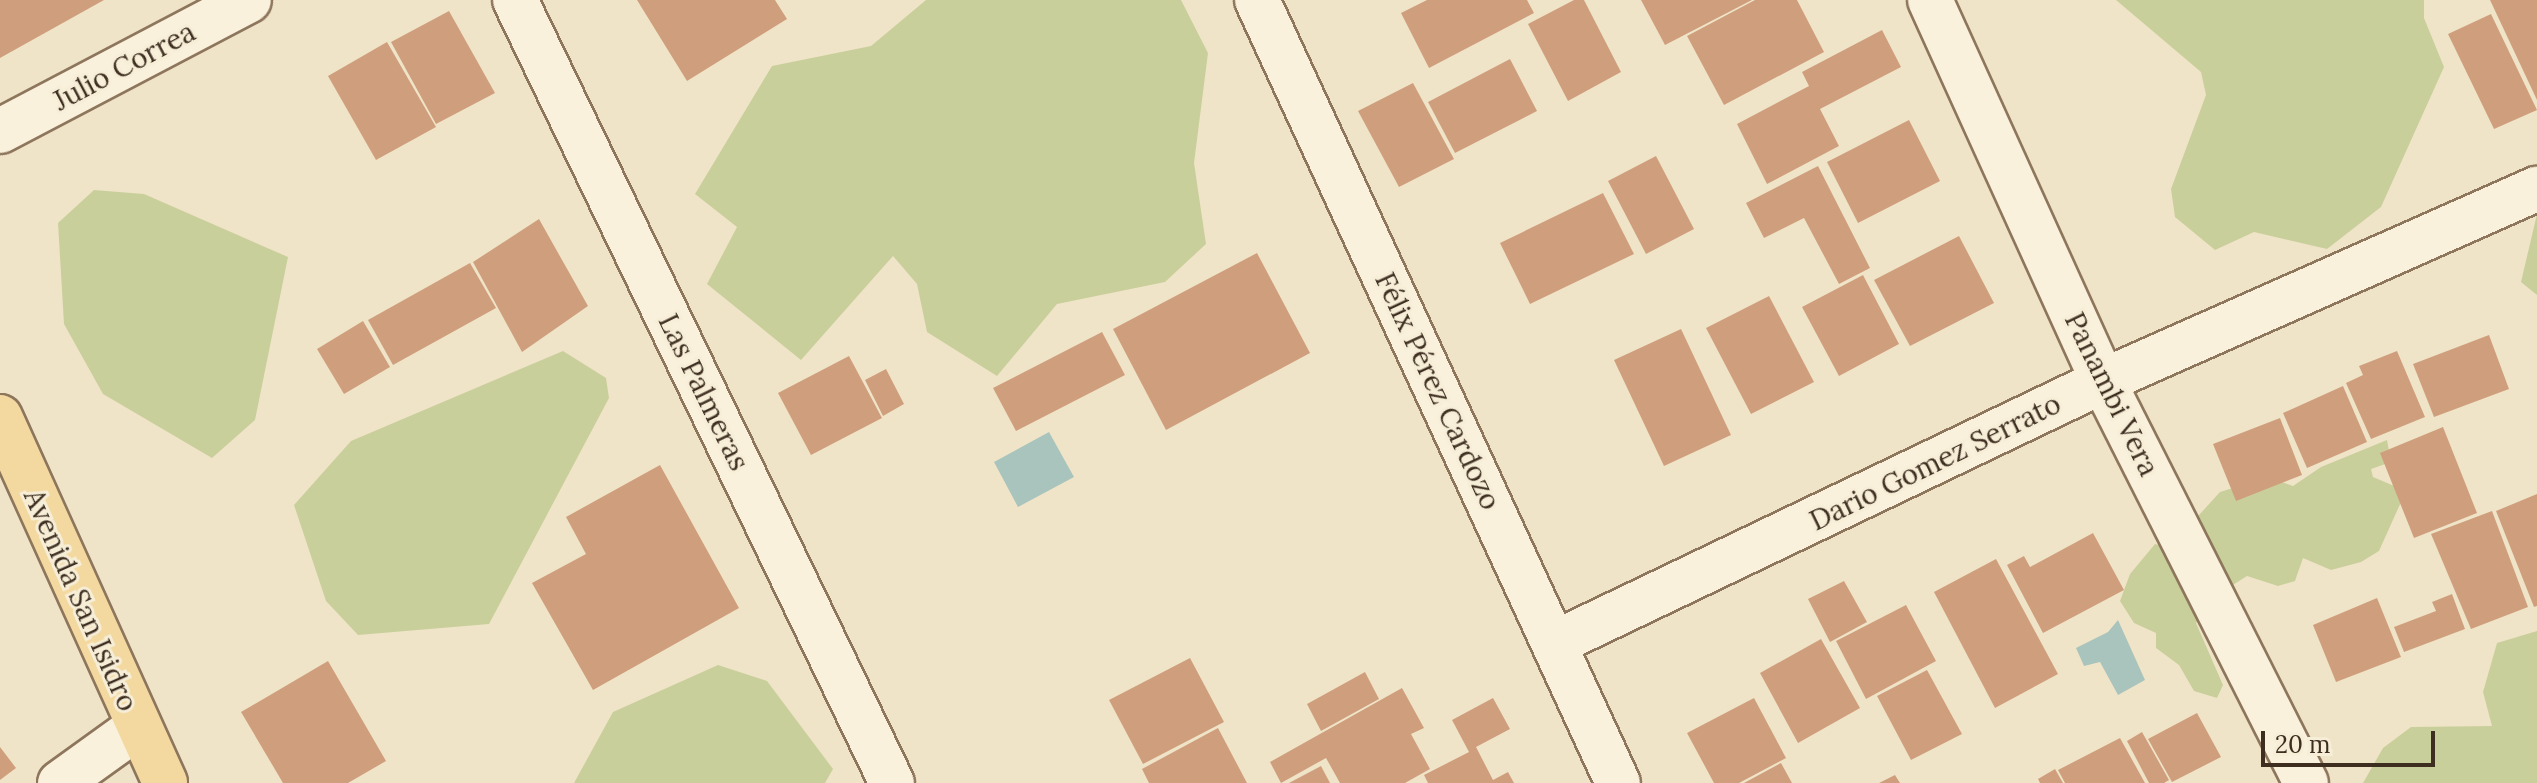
<!DOCTYPE html>
<html>
<head>
<meta charset="utf-8">
<style>
	body { margin:0 }
	#map { position:relative; width:2537px; height:783px; overflow:hidden; background:#f0e4c8; font-family:Lora,serif }
	div>[style] { position:absolute }
	.green>* { inset:0; background:#c9cf9b }
	.water>* { inset:0; background:#a9c4bc }
	.building>* { inset:0; background:#cf9f7d }
	.roads { filter:drop-shadow(2px 0 #8d765c) drop-shadow(-2px 0 #8d765c) drop-shadow(0 2px #8d765c) drop-shadow(0 -2px #8d765c) }
	.minor>* { height:44px; margin:-22px; padding:0 22px; transform-origin:22px; border-radius:22px; background:#faf1dc }
	.major>* { height:44px; margin:-22px; padding:0 22px; transform-origin:22px; border-radius:22px; background:#f3d9a0 }
	span { translate:-50% -50%; white-space:nowrap; text-align:center; line-height:1.15; -webkit-text-stroke:6px #f7eed8; paint-order:stroke }
	.street-label { font-size:28px; color:#3d2e20 }
	.scale { position:absolute; left:2261px; top:731px; width:174px; height:36px; box-sizing:border-box; border:4px solid #3d2e20; border-top:0; padding-left:10px; font-size:24px; line-height:28px; white-space:nowrap; color:#3d2e20; -webkit-text-stroke:6px #f7eed8; paint-order:stroke }
</style>
</head>
<body>
<div id="map">
	<div class="green">
		<div style="clip-path:polygon(926px 0,1181px 0,1208px 53px,1194px 163px,1206px 244px,1165px 282px,1057px 304px,997px 376px,927px 332px,917px 284px,893px 256px,801px 360px,707px 284px,737px 227px,695px 194px,772px 66px,871px 46px)"></div>
		<div style="clip-path:polygon(2116px 0,2424px 0,2424px 18px,2444px 67px,2381px 207px,2327px 249px,2254px 232px,2215px 250px,2175px 217px,2171px 189px,2206px 95px,2201px 72px)"></div>
		<div style="clip-path:polygon(94px 190px,144px 194px,288px 257px,255px 420px,212px 458px,103px 394px,64px 324px,58px 223px)"></div>
		<div style="clip-path:polygon(2537px 214px,2537px 295px,2521px 282px)"></div>
		<div style="clip-path:polygon(563px 351px,606px 378px,609px 398px,489px 624px,358px 635px,326px 601px,294px 505px,351px 441px)"></div>
		<div style="clip-path:polygon(2387px 440px,2391px 462px,2371px 469px,2373px 477px,2406px 491px,2379px 551px,2361px 562px,2331px 570px,2303px 558px,2295px 581px,2278px 586px,2247px 576px,2228px 588px,2196px 623px,2223px 685px,2217px 698px,2194px 691px,2179px 665px,2156px 648px,2156px 633px,2134px 623px,2120px 601px,2130px 574px,2155px 544px,2169px 548px,2220px 492px,2268px 477px,2293px 486px,2321px 467px)"></div>
		<div style="clip-path:polygon(2537px 631px,2537px 783px,2363px 783px,2383px 748px,2411px 727px,2492px 726px,2483px 692px,2497px 643px)"></div>
		<div style="clip-path:polygon(718px 665px,767px 681px,833px 769px,825px 783px,574px 783px,613px 712px)"></div>
	</div>
	<div class="water">
		<div style="clip-path:polygon(1049px 432px,1074px 477px,1018px 507px,994px 462px)"></div>
		<div style="clip-path:polygon(2118px 620px,2145px 680px,2118px 695px,2100px 662px,2084px 666px,2076px 648px,2108px 632px)"></div>
	</div>
	<div class="building">
		<div style="clip-path:polygon(0 0,104px 0,0 58px)"></div>
		<div style="clip-path:polygon(637px 0,775px 0,787px 19px,687px 81px)"></div>
		<div style="clip-path:polygon(1427px 0,1527px 0,1534px 13px,1429px 68px,1401px 13px)"></div>
		<div style="clip-path:polygon(1574px 0,1584px 0,1621px 72px,1568px 101px,1528px 24px)"></div>
		<div style="clip-path:polygon(1641px 0,1752px 0,1665px 45px)"></div>
		<div style="clip-path:polygon(1755px 0,1797px 0,1824px 52px,1724px 105px,1687px 36px)"></div>
		<div style="clip-path:polygon(2490px 0,2537px 0,2537px 100px)"></div>
		<div style="clip-path:polygon(449px 11px,495px 93px,436px 124px,391px 42px)"></div>
		<div style="clip-path:polygon(2491px 14px,2537px 110px,2494px 129px,2448px 34px)"></div>
		<div style="clip-path:polygon(1882px 30px,1901px 67px,1820px 109px,1839px 146px,1767px 184px,1737px 124px,1809px 86px,1802px 72px)"></div>
		<div style="clip-path:polygon(387px 42px,436px 127px,376px 160px,328px 76px)"></div>
		<div style="clip-path:polygon(1510px 59px,1537px 111px,1455px 153px,1428px 102px)"></div>
		<div style="clip-path:polygon(1413px 83px,1454px 159px,1399px 187px,1358px 111px)"></div>
		<div style="clip-path:polygon(1909px 120px,1940px 181px,1858px 223px,1827px 162px)"></div>
		<div style="clip-path:polygon(1656px 156px,1694px 229px,1646px 254px,1608px 181px)"></div>
		<div style="clip-path:polygon(1818px 166px,1870px 268px,1839px 284px,1804px 218px,1764px 238px,1746px 203px)"></div>
		<div style="clip-path:polygon(1603px 193px,1634px 254px,1530px 304px,1500px 243px)"></div>
		<div style="clip-path:polygon(539px 219px,588px 306px,522px 352px,473px 262px)"></div>
		<div style="clip-path:polygon(1959px 236px,1994px 303px,1910px 346px,1874px 280px)"></div>
		<div style="clip-path:polygon(1257px 253px,1310px 353px,1166px 430px,1113px 329px)"></div>
		<div style="clip-path:polygon(470px 263px,496px 308px,393px 365px,368px 320px)"></div>
		<div style="clip-path:polygon(1863px 275px,1899px 344px,1839px 376px,1802px 307px)"></div>
		<div style="clip-path:polygon(1769px 296px,1814px 382px,1751px 414px,1706px 328px)"></div>
		<div style="clip-path:polygon(363px 321px,390px 367px,344px 394px,317px 349px)"></div>
		<div style="clip-path:polygon(1681px 329px,1731px 435px,1664px 466px,1614px 360px)"></div>
		<div style="clip-path:polygon(1102px 332px,1125px 375px,1016px 431px,993px 388px)"></div>
		<div style="clip-path:polygon(2489px 335px,2509px 389px,2434px 417px,2413px 364px)"></div>
		<div style="clip-path:polygon(2397px 351px,2425px 417px,2371px 439px,2346px 383px,2363px 375px,2359px 366px)"></div>
		<div style="clip-path:polygon(849px 356px,882px 418px,811px 455px,778px 393px)"></div>
		<div style="clip-path:polygon(886px 369px,904px 404px,883px 416px,865px 380px)"></div>
		<div style="clip-path:polygon(2343px 386px,2367px 442px,2307px 468px,2283px 413px)"></div>
		<div style="clip-path:polygon(2280px 418px,2302px 475px,2236px 501px,2213px 444px)"></div>
		<div style="clip-path:polygon(2443px 427px,2477px 513px,2414px 538px,2380px 453px)"></div>
		<div style="clip-path:polygon(660px 465px,739px 608px,593px 690px,532px 583px,586px 554px,566px 517px)"></div>
		<div style="clip-path:polygon(2537px 494px,2537px 606px,2534px 607px,2496px 511px)"></div>
		<div style="clip-path:polygon(2492px 511px,2528px 607px,2471px 629px,2431px 534px)"></div>
		<div style="clip-path:polygon(2093px 533px,2124px 590px,2043px 633px,2007px 565px,2024px 556px,2030px 567px)"></div>
		<div style="clip-path:polygon(1996px 559px,2058px 674px,1995px 708px,1934px 592px)"></div>
		<div style="clip-path:polygon(1844px 581px,1867px 622px,1830px 642px,1808px 599px)"></div>
		<div style="clip-path:polygon(2452px 594px,2465px 629px,2404px 652px,2394px 627px,2436px 611px,2432px 602px)"></div>
		<div style="clip-path:polygon(2377px 598px,2401px 657px,2336px 682px,2313px 625px)"></div>
		<div style="clip-path:polygon(1906px 605px,1936px 661px,1866px 699px,1836px 641px)"></div>
		<div style="clip-path:polygon(1821px 639px,1860px 708px,1798px 743px,1760px 673px)"></div>
		<div style="clip-path:polygon(1190px 658px,1224px 722px,1143px 764px,1109px 700px)"></div>
		<div style="clip-path:polygon(328px 661px,386px 761px,348px 783px,283px 783px,241px 712px)"></div>
		<div style="clip-path:polygon(1927px 670px,1962px 734px,1911px 760px,1877px 696px)"></div>
		<div style="clip-path:polygon(1365px 672px,1379px 699px,1321px 731px,1307px 704px)"></div>
		<div style="clip-path:polygon(1402px 688px,1424px 728px,1411px 734px,1430px 769px,1405px 783px,1340px 783px,1326px 758px,1281px 783px,1270px 762px)"></div>
		<div style="clip-path:polygon(1493px 698px,1510px 729px,1476px 747px,1493px 780px,1508px 772px,1514px 783px,1428px 783px,1424px 775px,1469px 752px,1452px 720px)"></div>
		<div style="clip-path:polygon(1754px 698px,1786px 758px,1739px 783px,1714px 783px,1687px 733px)"></div>
		<div style="clip-path:polygon(2197px 713px,2221px 757px,2172px 782px,2148px 739px)"></div>
		<div style="clip-path:polygon(1218px 728px,1247px 783px,1149px 783px,1142px 769px)"></div>
		<div style="clip-path:polygon(2142px 732px,2169px 780px,2164px 783px,2149px 783px,2127px 741px)"></div>
		<div style="clip-path:polygon(2120px 738px,2145px 783px,2065px 783px,2058px 770px)"></div>
		<div style="clip-path:polygon(0 747px,16px 768px,0 780px)"></div>
		<div style="clip-path:polygon(1781px 763px,1792px 783px,1744px 783px)"></div>
		<div style="clip-path:polygon(1321px 766px,1330px 783px,1289px 783px)"></div>
		<div style="clip-path:polygon(2055px 769px,2063px 783px,2040px 783px,2038px 779px)"></div>
		<div style="clip-path:polygon(1895px 775px,1900px 783px,1879px 783px)"></div>
	</div>
	<div class="roads">
		<div class="minor">
			<div style="left:515px;top:0;width:869px;rotate:64.29deg"></div>
			<div style="left:1257px;top:0;width:862px;rotate:65.25deg"></div>
			<div style="left:1930px;top:0;width:418px;rotate:65.6deg"></div>
			<div style="left:2103px;top:381px;width:450px;rotate:63.2deg"></div>
			<div style="left:0;top:131px;width:281px;rotate:-27.7deg"></div>
			<div style="left:1555px;top:643px;width:607px;rotate:-25.55deg"></div>
			<div style="left:2103px;top:381px;width:475px;rotate:-23.9deg"></div>
			<div style="left:60px;top:783px;width:96px;rotate:-35.7deg"></div>
		</div>
		<div class="major">
			<div style="left:0;top:417px;width:401px;rotate:65.7deg"></div>
		</div>
	</div>
	<div class="street-label">
		<span style="left:124px;top:66px;rotate:-28deg">Julio Correa</span>
		<span style="left:1438px;top:391px;rotate:65deg">Félix Pérez Cardozo</span>
		<span style="left:704px;top:392px;rotate:64deg">Las Palmeras</span>
		<span style="left:2112px;top:394px;rotate:64deg">Panambi Vera</span>
		<span style="left:1935px;top:462px;rotate:-26deg">Dario Gomez Serrato</span>
		<span style="left:81px;top:600px;rotate:66deg">Avenida San Isidro</span>
	</div>
	<div class="scale">20 m</div>
</div>
</body>
</html>
